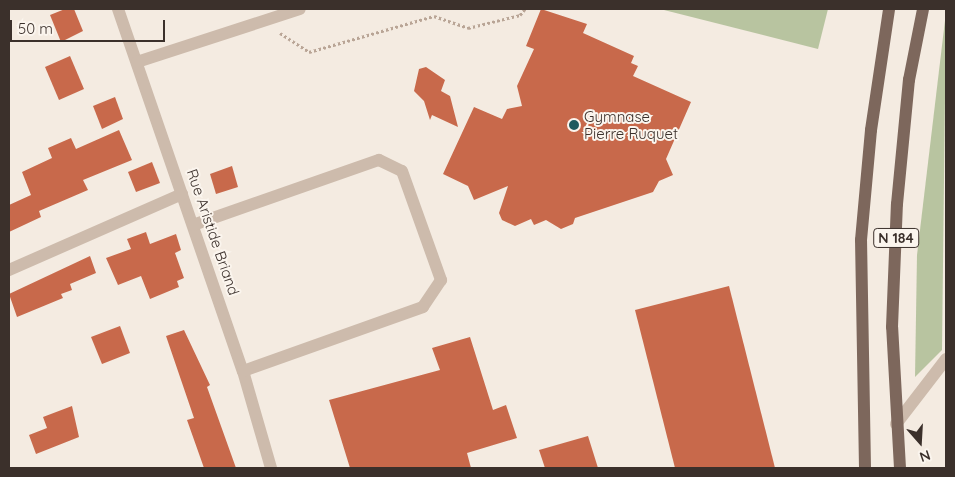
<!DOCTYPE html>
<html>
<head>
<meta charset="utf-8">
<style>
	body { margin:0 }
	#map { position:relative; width:955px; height:477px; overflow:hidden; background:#f4ebe1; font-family:Quicksand,sans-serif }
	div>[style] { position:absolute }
	.green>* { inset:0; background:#b8c4a0 }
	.building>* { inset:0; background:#c8694b }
	.path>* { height:3px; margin-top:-1.5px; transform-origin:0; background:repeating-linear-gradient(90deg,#b9a596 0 2.5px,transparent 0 5px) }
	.minor>* { height:12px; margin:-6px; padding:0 6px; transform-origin:6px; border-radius:6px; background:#cdbbac }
	.major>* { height:12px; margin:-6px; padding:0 6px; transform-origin:6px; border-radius:6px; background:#7d675c }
	.dots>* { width:14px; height:14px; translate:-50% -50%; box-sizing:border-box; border:2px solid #fbf5ee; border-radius:50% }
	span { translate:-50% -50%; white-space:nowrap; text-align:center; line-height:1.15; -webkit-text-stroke:4px #fbf5ee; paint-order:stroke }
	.shield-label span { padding:1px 4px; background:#fbf5ee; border:1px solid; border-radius:4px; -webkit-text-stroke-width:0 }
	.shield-label { font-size:14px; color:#3b302b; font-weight:700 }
	.poi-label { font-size:15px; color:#3b302b }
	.left { translate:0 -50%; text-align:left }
	.street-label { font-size:15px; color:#3b302b }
	.frame { position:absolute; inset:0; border:10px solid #3b302b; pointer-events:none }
	.north { position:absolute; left:895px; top:417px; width:50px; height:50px; -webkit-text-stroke:4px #fbf5ee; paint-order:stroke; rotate:161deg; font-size:14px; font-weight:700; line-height:20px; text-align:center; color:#3b302b }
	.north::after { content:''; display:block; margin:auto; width:18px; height:22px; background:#3b302b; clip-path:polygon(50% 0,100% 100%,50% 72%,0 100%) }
	.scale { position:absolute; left:10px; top:20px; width:155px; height:22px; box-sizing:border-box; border:2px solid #3b302b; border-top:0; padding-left:6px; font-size:15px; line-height:18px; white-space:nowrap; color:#3b302b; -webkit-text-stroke:4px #fbf5ee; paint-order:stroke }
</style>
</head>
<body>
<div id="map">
	<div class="green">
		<div style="clip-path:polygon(660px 9px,828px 9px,818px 49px)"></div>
		<div style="clip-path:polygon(946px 12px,942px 350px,915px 377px,917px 255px)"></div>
	</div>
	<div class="building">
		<div style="clip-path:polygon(65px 9px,74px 9px,83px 31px,61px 42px,50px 15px)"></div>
		<div style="clip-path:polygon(541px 9px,587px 24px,583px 33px,634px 56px,631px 63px,638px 66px,633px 76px,691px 102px,666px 159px,673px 175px,659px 181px,653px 192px,575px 218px,573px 224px,561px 229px,546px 220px,534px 225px,531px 219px,515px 226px,502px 220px,499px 213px,508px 186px,474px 200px,468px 186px,443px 174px,474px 107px,502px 119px,507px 109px,522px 106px,517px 86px,534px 49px,526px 46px)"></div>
		<div style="clip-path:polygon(70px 56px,84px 89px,59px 100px,45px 67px)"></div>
		<div style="clip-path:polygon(426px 67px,445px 80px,441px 91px,450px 96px,458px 127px,432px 115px,430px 120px,424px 101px,414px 91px,419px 69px)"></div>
		<div style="clip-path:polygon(115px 97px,123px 119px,102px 129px,93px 106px)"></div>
		<div style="clip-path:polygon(119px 130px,132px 160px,83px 180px,88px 190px,39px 211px,41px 217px,9px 232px,9px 205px,31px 195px,22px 172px,52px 158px,48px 148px,71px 138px,76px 149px)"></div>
		<div style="clip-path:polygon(152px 162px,160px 183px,136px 192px,128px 172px)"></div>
		<div style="clip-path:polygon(232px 166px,238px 187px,216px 194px,210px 174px)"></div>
		<div style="clip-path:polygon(146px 232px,150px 244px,176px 234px,181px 250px,175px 253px,184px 278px,177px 281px,179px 287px,150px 299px,141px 276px,118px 285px,106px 258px,131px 249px,127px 239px)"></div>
		<div style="clip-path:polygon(90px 256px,96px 273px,70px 284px,72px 290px,61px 294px,63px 298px,17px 317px,9px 294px)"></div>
		<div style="clip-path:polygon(729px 286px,775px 468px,675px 468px,635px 310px)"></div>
		<div style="clip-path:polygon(120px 326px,130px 353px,102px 364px,91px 337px)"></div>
		<div style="clip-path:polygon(184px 330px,210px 385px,207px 387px,236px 468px,204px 468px,187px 420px,194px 418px,166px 336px)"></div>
		<div style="clip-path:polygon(470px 337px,493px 410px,506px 405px,517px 438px,467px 453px,471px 468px,350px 468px,329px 400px,440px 370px,432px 348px)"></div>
		<div style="clip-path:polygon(72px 406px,79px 437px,36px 454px,29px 435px,47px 428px,43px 417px)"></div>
		<div style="clip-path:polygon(588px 436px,598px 468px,545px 468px,539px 450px)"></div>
	</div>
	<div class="path">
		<div style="left:280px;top:33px;width:35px;rotate:33deg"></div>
		<div style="left:309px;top:52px;width:130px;rotate:-16.1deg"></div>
		<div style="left:434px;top:16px;width:36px;rotate:19deg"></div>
		<div style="left:468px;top:28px;width:54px;rotate:-14deg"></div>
		<div style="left:520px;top:15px;width:8px;rotate:-50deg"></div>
	</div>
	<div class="minor">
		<div style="left:118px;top:9px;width:383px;rotate:71deg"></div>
		<div style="left:243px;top:371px;width:101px;rotate:73.9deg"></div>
		<div style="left:137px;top:62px;width:171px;rotate:-18deg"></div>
		<div style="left:193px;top:225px;width:197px;rotate:-19.3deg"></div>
		<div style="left:379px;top:160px;width:25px;rotate:26deg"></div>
		<div style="left:402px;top:171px;width:116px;rotate:70.3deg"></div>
		<div style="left:441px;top:280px;width:32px;rotate:124deg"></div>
		<div style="left:423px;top:307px;width:191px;rotate:160.4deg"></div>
		<div style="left:9px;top:270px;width:189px;rotate:-23.7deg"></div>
		<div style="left:896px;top:424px;width:82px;rotate:-52.4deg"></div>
	</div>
	<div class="major">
		<div style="left:865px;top:468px;width:228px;rotate:-91deg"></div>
		<div style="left:861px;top:240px;width:110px;rotate:-84.8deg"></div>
		<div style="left:871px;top:130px;width:122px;rotate:-81.5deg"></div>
		<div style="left:900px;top:468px;width:141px;rotate:-93.2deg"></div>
		<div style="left:892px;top:327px;width:123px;rotate:-87.7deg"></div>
		<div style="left:897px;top:204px;width:125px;rotate:-84.5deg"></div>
		<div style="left:909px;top:80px;width:72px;rotate:-78.8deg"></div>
	</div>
	<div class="dots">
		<div style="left:574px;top:125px;background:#1f5a5e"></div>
	</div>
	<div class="shield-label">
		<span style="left:896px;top:238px">N 184</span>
	</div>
	<div class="poi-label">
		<span class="left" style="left:584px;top:125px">Gymnase<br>Pierre Ruquet</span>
	</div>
	<div class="street-label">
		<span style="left:213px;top:232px;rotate:71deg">Rue Aristide Briand</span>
	</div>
	<div class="frame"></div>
	<div class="north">N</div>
	<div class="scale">50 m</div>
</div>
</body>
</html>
